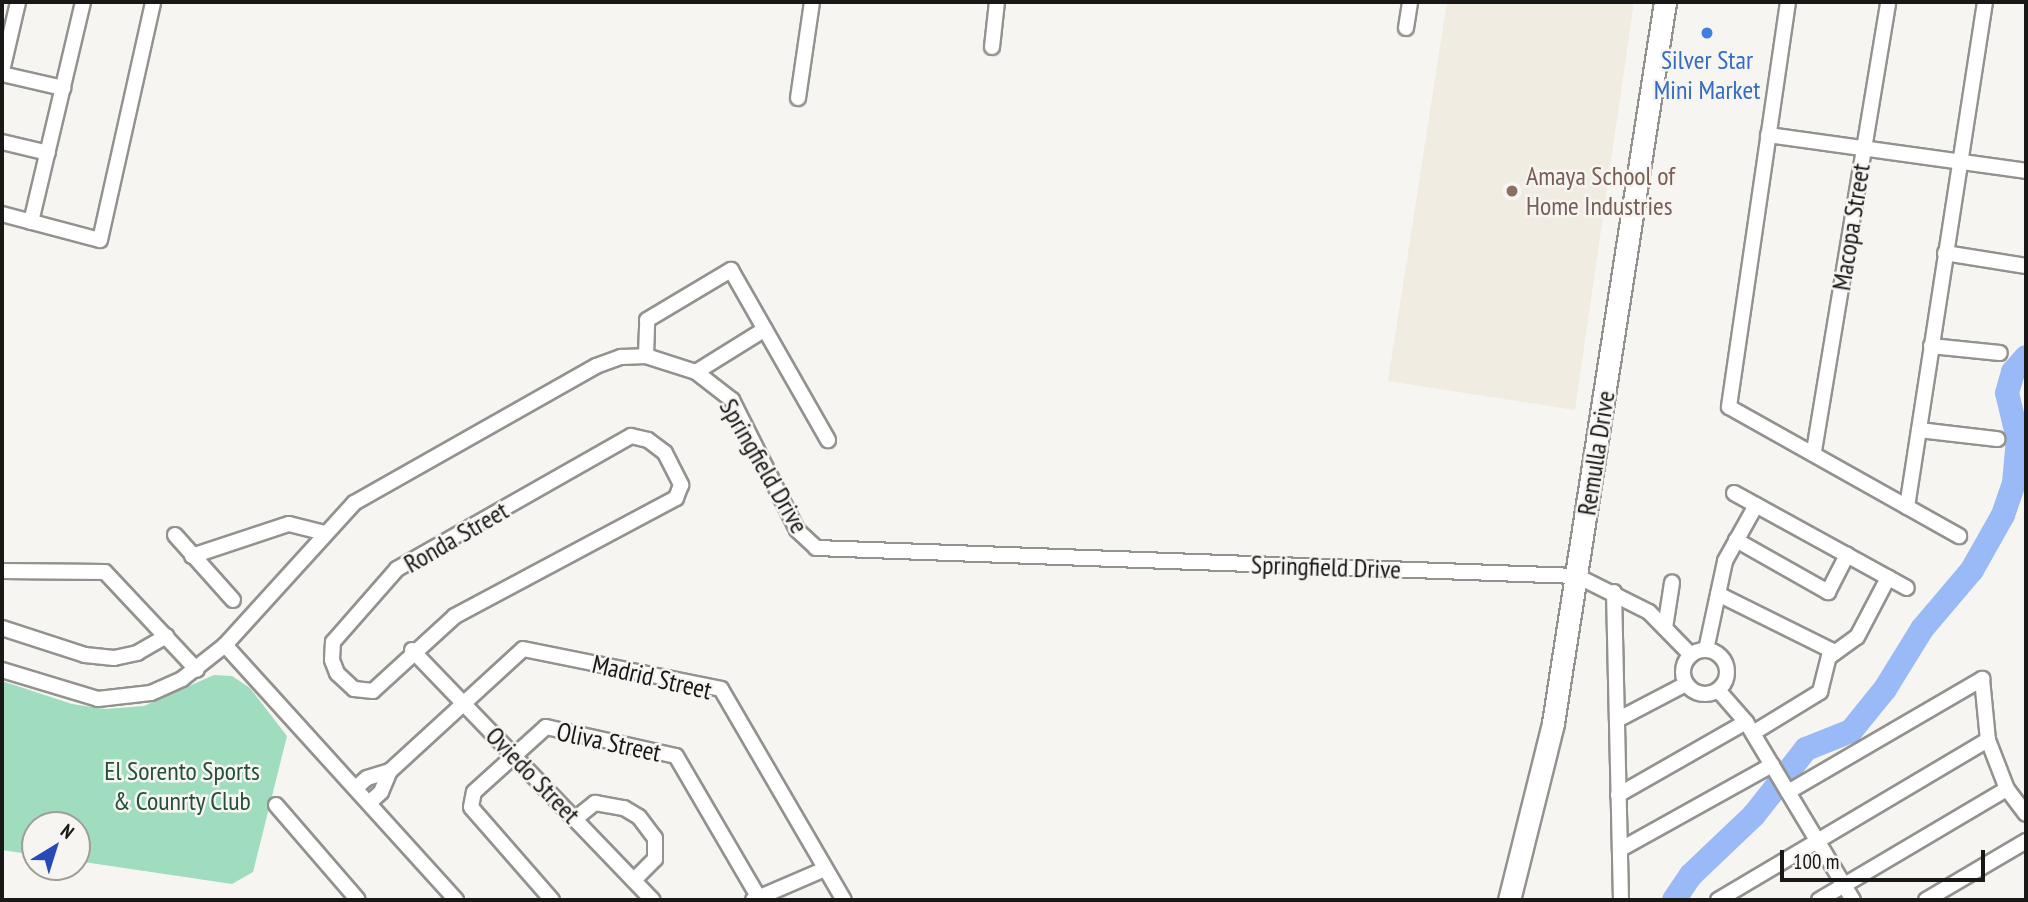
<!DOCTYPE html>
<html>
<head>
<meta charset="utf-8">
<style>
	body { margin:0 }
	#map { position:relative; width:2028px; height:902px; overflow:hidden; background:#f6f5f2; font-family:"PT Sans Narrow",sans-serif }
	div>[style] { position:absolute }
	.built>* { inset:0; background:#f0ece1 }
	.green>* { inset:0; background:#9fddbe }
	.river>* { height:24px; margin:-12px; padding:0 12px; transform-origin:12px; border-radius:12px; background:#9abaf7 }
	.roads { filter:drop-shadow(2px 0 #93928f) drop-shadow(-2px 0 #93928f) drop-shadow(0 2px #93928f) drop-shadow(0 -2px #93928f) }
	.street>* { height:14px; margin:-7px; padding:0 7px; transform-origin:7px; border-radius:7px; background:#fff }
	.street>.ring { margin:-7px; padding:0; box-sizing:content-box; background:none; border:14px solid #fff; border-radius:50% }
	.secondary>* { height:21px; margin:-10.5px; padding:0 10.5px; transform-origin:10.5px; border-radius:10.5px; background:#fff }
	.dots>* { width:19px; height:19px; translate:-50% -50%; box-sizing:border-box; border:4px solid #f6f5f2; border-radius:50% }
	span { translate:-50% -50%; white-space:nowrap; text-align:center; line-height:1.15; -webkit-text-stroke:5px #f6f5f2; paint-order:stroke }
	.shop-label { font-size:26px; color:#366cbe }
	.education-label { font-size:26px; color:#785e54 }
	.left { translate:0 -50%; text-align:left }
	.street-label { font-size:26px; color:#191817 }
	.park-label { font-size:26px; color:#254f3c }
	.frame { position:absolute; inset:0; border:4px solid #191817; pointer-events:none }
	.north { position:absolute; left:21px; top:811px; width:70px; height:70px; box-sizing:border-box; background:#f6f5f2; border:2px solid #9e9d9a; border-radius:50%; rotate:38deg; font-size:19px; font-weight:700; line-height:28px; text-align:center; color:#191817 }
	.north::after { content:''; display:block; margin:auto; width:24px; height:32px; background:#274ab9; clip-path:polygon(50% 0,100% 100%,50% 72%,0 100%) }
	.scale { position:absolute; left:1780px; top:850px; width:205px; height:32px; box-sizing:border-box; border:4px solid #191817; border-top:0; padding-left:9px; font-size:21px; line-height:24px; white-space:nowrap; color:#191817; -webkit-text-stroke:5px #f6f5f2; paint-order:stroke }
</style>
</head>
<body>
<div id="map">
	<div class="built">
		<div style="clip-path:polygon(1447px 2px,1634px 2px,1575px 410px,1388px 381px)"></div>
	</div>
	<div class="green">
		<div style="clip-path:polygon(214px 675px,232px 676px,250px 688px,287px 736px,253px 872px,232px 884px,77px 861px,77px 825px,35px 825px,35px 855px,2px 850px,2px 681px,72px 704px,105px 709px,144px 706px)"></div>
	</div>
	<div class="river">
		<div style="left:1674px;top:900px;width:30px;rotate:-56deg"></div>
		<div style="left:1691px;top:875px;width:87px;rotate:-43.6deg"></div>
		<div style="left:1754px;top:815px;width:84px;rotate:-51.8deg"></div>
		<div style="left:1806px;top:749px;width:48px;rotate:-21.8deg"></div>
		<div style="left:1851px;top:731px;width:54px;rotate:-51deg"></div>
		<div style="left:1885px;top:689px;width:70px;rotate:-58.3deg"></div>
		<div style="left:1922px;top:629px;width:77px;rotate:-49.7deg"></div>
		<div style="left:1972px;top:570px;width:63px;rotate:-60.6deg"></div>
		<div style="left:2003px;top:515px;width:34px;rotate:-71deg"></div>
		<div style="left:2014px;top:483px;width:44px;rotate:-84.8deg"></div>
		<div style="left:2018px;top:439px;width:47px;rotate:-103.4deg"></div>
		<div style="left:2007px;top:393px;width:22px;rotate:-74deg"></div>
		<div style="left:2013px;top:372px;width:20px;rotate:-49deg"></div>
	</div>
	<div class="roads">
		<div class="street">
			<div style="left:1788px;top:2px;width:409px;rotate:98.3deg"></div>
			<div style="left:1729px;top:407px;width:264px;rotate:29.3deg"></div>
			<div style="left:1406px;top:28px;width:26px;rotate:-81deg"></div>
			<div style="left:992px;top:47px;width:45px;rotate:-83.7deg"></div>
			<div style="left:2px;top:71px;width:71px;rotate:-76.9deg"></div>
			<div style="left:2px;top:74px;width:63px;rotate:12.9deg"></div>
			<div style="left:798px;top:98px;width:97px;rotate:-81.7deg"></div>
			<div style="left:1768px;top:135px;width:260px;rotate:7.9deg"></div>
			<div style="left:2px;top:142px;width:47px;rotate:13.4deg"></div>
			<div style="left:2px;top:214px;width:101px;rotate:14.9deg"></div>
			<div style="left:100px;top:240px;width:244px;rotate:-77.4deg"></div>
			<div style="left:31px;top:222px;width:226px;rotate:-76.7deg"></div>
			<div style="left:1945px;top:253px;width:82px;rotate:9.1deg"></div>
			<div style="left:1931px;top:346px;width:69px;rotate:5.8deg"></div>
			<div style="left:646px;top:356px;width:36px;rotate:-88deg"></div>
			<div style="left:647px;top:320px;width:98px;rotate:-30.8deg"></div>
			<div style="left:731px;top:270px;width:196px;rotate:60.3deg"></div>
			<div style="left:696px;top:372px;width:81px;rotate:-31.9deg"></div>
			<div style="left:1919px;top:430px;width:79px;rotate:6.6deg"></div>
			<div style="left:631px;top:436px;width:17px;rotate:13deg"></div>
			<div style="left:648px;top:440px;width:21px;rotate:37deg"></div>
			<div style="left:665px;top:453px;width:36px;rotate:63deg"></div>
			<div style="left:681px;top:485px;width:14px;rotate:111deg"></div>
			<div style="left:676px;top:498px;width:251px;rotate:151.9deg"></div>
			<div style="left:455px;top:616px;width:111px;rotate:137.6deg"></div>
			<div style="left:373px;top:691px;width:19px;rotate:-174deg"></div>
			<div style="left:354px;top:689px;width:23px;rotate:-137deg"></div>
			<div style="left:337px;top:673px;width:14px;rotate:-111deg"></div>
			<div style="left:332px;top:660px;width:18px;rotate:-87deg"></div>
			<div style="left:333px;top:642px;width:97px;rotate:-48.8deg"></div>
			<div style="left:397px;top:569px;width:269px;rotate:-29.6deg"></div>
			<div style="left:1814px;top:451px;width:455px;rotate:-80.6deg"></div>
			<div style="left:1734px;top:493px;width:197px;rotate:28.8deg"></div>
			<div style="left:1907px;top:507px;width:511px;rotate:-81.22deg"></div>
			<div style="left:175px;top:535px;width:87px;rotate:48.3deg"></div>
			<div style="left:1736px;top:540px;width:106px;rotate:29.5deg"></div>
			<div style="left:1828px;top:592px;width:42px;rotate:-62.8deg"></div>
			<div style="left:192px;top:556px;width:102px;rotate:-18.3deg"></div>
			<div style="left:289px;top:524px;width:36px;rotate:14deg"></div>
			<div style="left:2px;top:571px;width:103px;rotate:0.6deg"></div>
			<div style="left:105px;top:572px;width:134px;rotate:46.8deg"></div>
			<div style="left:1614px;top:592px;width:128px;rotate:88.7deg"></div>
			<div style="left:1718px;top:594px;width:131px;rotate:26.4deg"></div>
			<div style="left:2px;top:628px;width:87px;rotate:18deg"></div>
			<div style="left:85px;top:655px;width:29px;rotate:6deg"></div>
			<div style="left:114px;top:658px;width:24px;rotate:-12deg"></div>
			<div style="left:137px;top:653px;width:34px;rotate:-30deg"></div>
			<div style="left:1665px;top:628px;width:46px;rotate:-81.2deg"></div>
			<div style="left:225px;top:645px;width:344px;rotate:47.8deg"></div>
			<div style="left:412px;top:650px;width:347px;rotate:46.1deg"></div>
			<div style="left:1706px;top:650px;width:91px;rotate:-77.9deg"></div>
			<div style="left:1725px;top:561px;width:64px;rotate:-61deg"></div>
			<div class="ring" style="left:1683px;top:650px;width:30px;height:30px"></div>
			<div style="left:2px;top:670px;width:100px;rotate:16.8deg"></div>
			<div style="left:98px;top:699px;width:53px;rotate:-6.5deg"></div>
			<div style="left:151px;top:693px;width:34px;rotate:-24deg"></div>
			<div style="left:182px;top:679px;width:55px;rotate:-38.3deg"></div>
			<div style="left:225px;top:645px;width:192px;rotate:-47.7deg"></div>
			<div style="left:354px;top:503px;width:278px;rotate:-29.5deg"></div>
			<div style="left:596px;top:366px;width:27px;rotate:-20deg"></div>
			<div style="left:621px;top:357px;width:25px;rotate:-2deg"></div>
			<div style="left:646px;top:356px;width:52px;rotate:17.7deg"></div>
			<div style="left:696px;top:372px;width:46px;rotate:37.9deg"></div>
			<div style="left:732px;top:400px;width:145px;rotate:63.4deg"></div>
			<div style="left:797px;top:530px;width:26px;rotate:43deg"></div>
			<div style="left:816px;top:548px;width:762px;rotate:2.11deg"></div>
			<div style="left:1577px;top:576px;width:80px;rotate:26.6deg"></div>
			<div style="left:1649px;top:612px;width:60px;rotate:45.7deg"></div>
			<div style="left:1718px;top:690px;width:43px;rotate:48.8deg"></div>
			<div style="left:1746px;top:722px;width:208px;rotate:59deg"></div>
			<div style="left:1753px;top:733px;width:79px;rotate:-31.5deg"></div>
			<div style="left:1820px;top:692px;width:36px;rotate:-76deg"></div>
			<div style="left:1829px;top:657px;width:34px;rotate:-36deg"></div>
			<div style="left:1857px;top:637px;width:67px;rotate:-62.3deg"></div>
			<div style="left:357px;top:787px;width:13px;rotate:-42deg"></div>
			<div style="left:367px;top:778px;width:24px;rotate:-17deg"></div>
			<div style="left:1788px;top:792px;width:225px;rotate:-30.2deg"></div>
			<div style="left:1982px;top:679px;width:61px;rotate:84.4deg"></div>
			<div style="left:1988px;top:740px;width:53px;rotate:68.8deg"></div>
			<div style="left:2007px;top:789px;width:31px;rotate:53deg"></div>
			<div style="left:1618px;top:795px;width:147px;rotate:-29.7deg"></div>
			<div style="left:370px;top:802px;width:15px;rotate:-42deg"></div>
			<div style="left:381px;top:792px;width:23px;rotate:-67deg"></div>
			<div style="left:390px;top:771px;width:180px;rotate:-42.5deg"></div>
			<div style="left:523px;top:649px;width:202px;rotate:11.4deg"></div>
			<div style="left:721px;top:689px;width:244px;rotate:59.8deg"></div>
			<div style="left:276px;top:805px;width:125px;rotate:49.2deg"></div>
			<div style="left:575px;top:819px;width:26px;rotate:-39deg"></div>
			<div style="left:595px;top:803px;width:29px;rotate:10deg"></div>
			<div style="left:624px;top:808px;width:17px;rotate:31deg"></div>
			<div style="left:639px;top:817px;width:26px;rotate:53deg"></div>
			<div style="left:655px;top:838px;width:21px;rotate:90deg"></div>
			<div style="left:655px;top:859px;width:30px;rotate:135deg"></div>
			<div style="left:1621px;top:849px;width:173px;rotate:-29.1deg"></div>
			<div style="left:552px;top:900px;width:123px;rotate:-131.1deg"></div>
			<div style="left:471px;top:807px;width:15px;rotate:-79deg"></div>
			<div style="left:474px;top:792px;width:97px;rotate:-42.1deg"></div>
			<div style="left:546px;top:727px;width:133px;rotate:12.6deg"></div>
			<div style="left:676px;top:756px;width:164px;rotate:59.7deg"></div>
			<div style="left:753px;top:900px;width:78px;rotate:-23.3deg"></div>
			<div style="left:1621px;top:900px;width:180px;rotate:-91.3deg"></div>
			<div style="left:1617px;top:720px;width:78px;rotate:-27.6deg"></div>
			<div style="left:1718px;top:900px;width:314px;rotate:-30.7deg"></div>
			<div style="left:1819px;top:900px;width:218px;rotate:-30.6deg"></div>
			<div style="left:1926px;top:900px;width:116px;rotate:-30.5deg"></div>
		</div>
		<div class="secondary">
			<div style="left:1509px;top:900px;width:182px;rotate:-76deg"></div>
			<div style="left:1553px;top:723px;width:730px;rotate:-81.17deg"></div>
		</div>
	</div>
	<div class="dots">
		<div style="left:1707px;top:33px;background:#3f7fe0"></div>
		<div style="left:1512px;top:191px;background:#8d6e63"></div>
	</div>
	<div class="shop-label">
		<span style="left:1707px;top:75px">Silver Star<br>Mini Market</span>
	</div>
	<div class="education-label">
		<span class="left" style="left:1526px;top:191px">Amaya School of<br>Home Industries</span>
	</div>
	<div class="street-label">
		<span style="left:1851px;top:227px;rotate:-81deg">Macopa Street</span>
		<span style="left:1596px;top:453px;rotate:-81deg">Remulla Drive</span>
		<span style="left:764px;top:466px;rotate:60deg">Springfield Drive</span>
		<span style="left:456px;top:537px;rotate:-30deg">Ronda Street</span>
		<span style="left:1326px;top:567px;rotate:2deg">Springfield Drive</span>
		<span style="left:652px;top:677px;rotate:13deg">Madrid Street</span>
		<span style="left:609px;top:742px;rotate:12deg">Oliva Street</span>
		<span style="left:533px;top:775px;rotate:46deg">Oviedo Street</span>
	</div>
	<div class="park-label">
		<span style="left:182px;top:786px">El Sorento Sports<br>&amp; Counrty Club</span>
	</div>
	<div class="frame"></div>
	<div class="north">N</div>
	<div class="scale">100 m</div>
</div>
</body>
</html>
